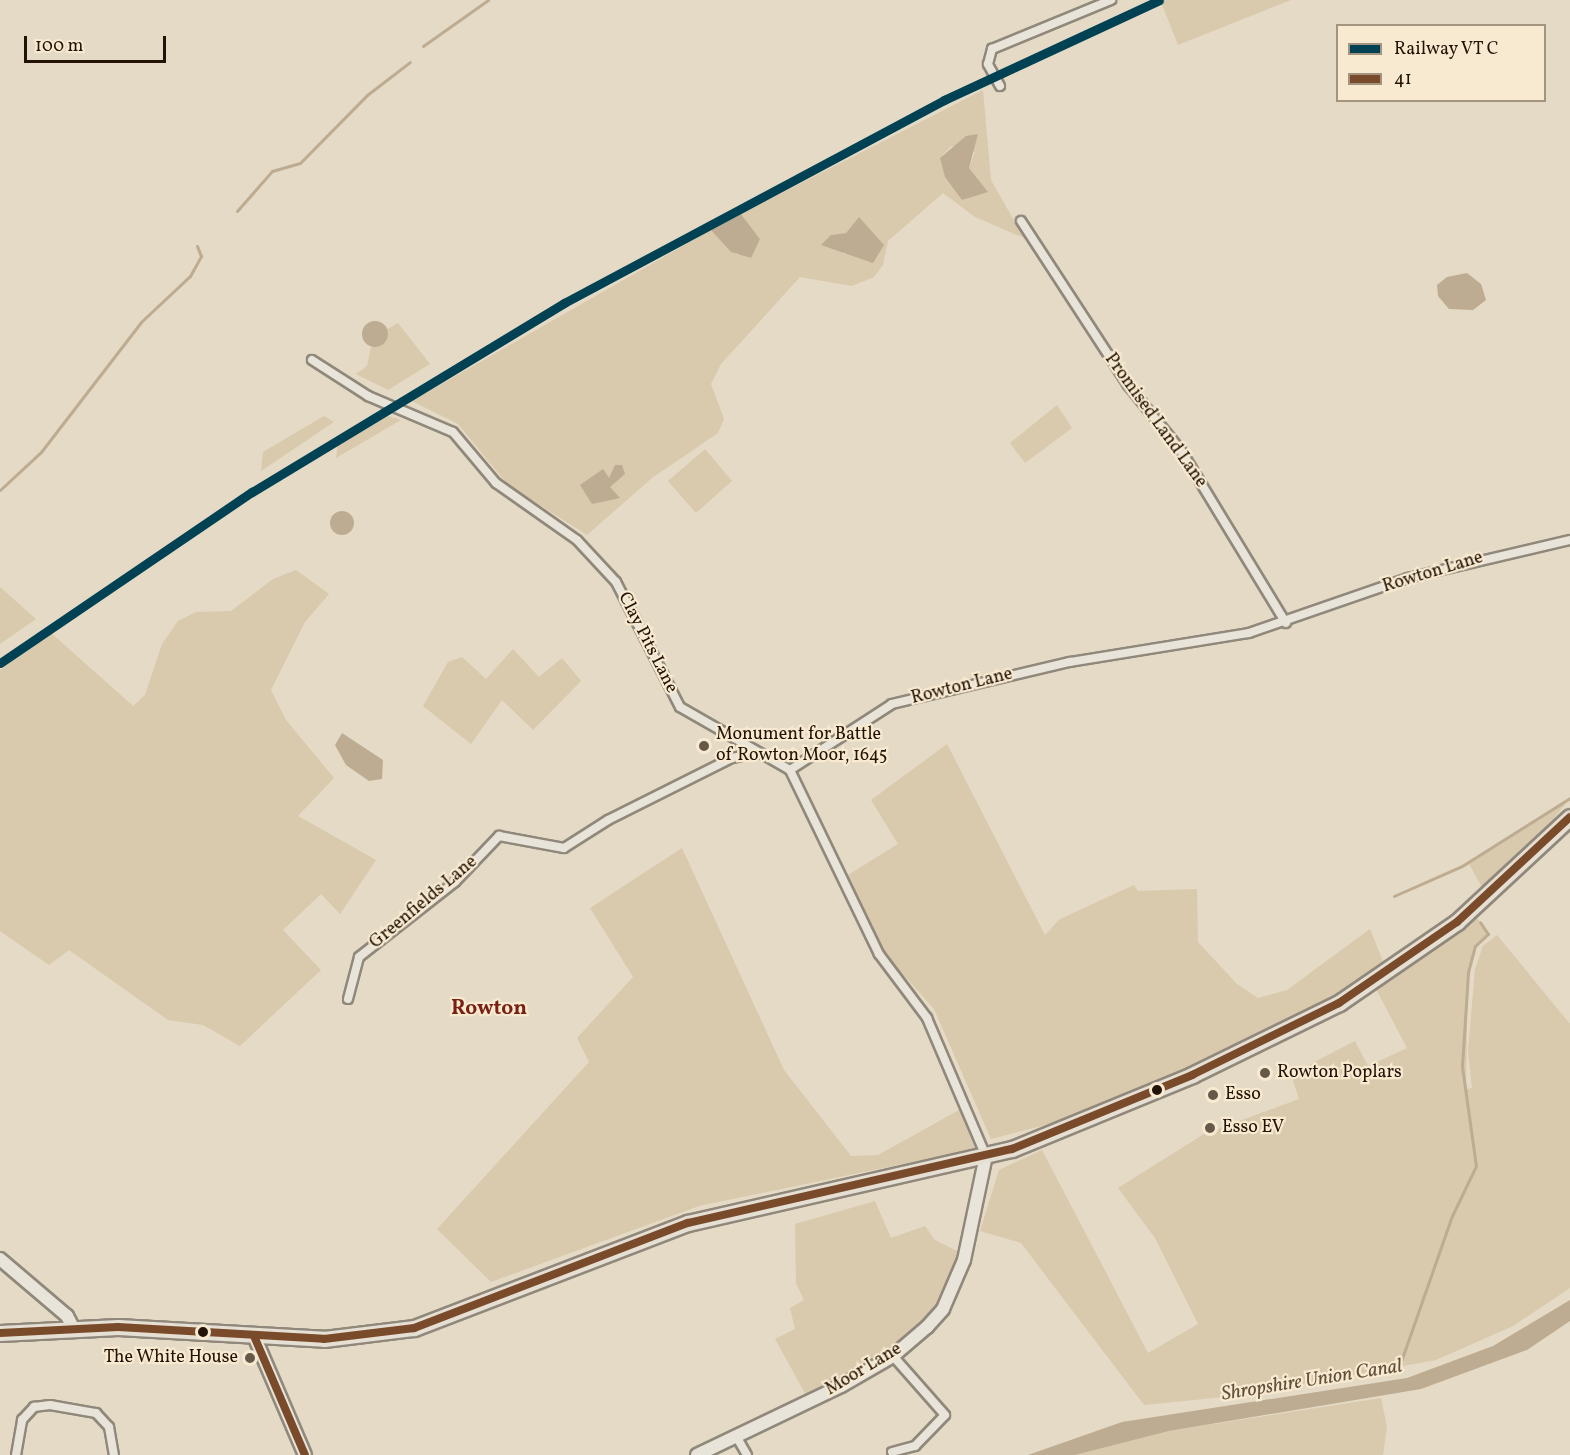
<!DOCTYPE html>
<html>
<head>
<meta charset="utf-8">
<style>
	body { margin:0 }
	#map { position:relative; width:1570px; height:1455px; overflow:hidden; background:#e5dac5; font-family:Vollkorn,serif }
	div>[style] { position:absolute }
	.green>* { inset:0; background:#d9c9ad }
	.water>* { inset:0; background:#bdac91 }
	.round { border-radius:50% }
	.stream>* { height:3px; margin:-1.5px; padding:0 1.5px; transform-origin:1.5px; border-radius:1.5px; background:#bdac91 }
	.roads { filter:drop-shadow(2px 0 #90887b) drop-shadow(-2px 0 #90887b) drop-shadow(0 2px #90887b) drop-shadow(0 -2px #90887b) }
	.street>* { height:8px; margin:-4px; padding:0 4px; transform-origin:4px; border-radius:4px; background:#e9e4d9 }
	.secondary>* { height:12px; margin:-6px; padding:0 6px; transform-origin:6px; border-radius:6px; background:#e9e4d9 }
	.highway>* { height:15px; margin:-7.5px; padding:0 7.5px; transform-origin:7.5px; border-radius:7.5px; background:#e6dfd3 }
	.bus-1>* { height:8px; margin:-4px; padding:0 4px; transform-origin:4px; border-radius:4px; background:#7a4b2a }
	.rail-1>* { height:9px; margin:-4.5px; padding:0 4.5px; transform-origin:4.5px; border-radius:4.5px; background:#004153 }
	.dots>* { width:16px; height:16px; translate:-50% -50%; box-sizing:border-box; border:3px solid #f7ead0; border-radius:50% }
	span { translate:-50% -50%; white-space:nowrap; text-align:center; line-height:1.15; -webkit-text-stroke:4.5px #f7ead0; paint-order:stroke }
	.street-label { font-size:18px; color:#231306 }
	.poi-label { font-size:18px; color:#231306 }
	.left { translate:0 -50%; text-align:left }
	.right { translate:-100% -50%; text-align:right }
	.water-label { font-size:20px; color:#614f3b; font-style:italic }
	.quarter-label { font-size:21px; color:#7a1f14; font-weight:700 }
	.legend { position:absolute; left:1336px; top:24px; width:210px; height:78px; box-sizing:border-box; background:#f7ead0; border:2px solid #a2947f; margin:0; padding:8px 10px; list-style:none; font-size:18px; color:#231306 }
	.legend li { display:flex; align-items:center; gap:12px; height:30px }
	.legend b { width:30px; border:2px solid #a2947f }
	.scale { position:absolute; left:24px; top:36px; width:142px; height:27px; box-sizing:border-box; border:3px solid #231306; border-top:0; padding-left:8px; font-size:18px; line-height:21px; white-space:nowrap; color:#231306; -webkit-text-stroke:4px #f7ead0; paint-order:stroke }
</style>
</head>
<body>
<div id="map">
	<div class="green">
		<div style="clip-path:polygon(1167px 0,1291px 0,1178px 45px,1161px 2px)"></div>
		<div style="clip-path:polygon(evenodd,983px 90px,991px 180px,1024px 238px,975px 217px,943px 193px,888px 241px,883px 265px,874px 277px,852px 286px,800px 277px,721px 364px,711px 384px,724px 419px,718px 433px,652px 478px,587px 535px,508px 485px,458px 424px,412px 401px,711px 230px,737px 255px,760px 239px,741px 214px,983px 90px,951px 146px,975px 152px,969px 168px,940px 158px,951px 146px,983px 90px,858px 218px,845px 255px,831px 235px,846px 233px,858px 218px)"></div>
		<div style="clip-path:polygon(398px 323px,430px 364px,388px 390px,356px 374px,367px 366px,371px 347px,387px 341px,384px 331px)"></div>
		<div style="clip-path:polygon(1057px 405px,1072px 428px,1025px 463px,1010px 443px)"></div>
		<div style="clip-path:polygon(385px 415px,401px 420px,336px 458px,338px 443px)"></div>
		<div style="clip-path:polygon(324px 416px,334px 422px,261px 471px,263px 452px)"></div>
		<div style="clip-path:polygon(705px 449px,732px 481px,696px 513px,668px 481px)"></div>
		<div style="clip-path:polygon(296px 570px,329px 594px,305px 622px,271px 690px,286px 720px,334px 778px,298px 816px,376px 860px,340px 914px,321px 894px,283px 930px,321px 970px,240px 1046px,203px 1025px,168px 1020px,69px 950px,49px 965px,0 931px,0 670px,50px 632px,133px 706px,145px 695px,162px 644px,178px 621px,196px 612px,231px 611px,273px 579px)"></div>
		<div style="clip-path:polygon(0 587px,36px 619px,0 644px)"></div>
		<div style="clip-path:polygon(513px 649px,539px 677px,562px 658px,581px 681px,533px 730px,502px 700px,471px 744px,423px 706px,448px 662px,462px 657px,486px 679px)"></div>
		<div style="clip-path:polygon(947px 744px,1045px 935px,1060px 919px,1134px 885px,1138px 891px,1197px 889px,1198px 942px,1237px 984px,1258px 998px,1287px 990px,1370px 929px,1384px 964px,1292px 1021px,1185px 1070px,1076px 1117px,991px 1139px,934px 1009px,886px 955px,848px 875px,898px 844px,871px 800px)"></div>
		<div style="clip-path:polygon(1570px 798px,1527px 853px,1484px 891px,1468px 862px)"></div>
		<div style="clip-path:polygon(682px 848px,784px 1070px,851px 1156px,878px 1155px,959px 1110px,975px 1149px,699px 1206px,491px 1282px,437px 1229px,589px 1062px,577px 1038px,633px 977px,590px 908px)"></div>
		<div style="clip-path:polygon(1476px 916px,1488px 934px,1475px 946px,1468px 972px,1466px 1089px,1472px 1088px,1468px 1051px,1475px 969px,1483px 946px,1497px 935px,1570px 1024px,1570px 1288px,1513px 1326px,1436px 1360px,1234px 1396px,1144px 1405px,1021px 1243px,980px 1231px,999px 1170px,1042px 1150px,1148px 1353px,1198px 1324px,1155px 1238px,1118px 1188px,1204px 1134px,1299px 1099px,1291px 1074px,1355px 1041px,1368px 1066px,1407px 1048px,1375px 987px)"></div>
		<div style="clip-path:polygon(875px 1201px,891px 1238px,925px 1226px,935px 1240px,959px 1252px,951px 1279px,942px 1302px,892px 1349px,806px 1395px,775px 1339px,795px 1329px,790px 1308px,804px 1300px,796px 1283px,795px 1224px)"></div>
		<div style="clip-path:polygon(1381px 1398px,1387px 1427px,1383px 1455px,1075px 1455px,1169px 1431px)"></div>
	</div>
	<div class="water">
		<div style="clip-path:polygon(978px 134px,969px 168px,988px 192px,962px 200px,945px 177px,940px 158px,966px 136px)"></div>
		<div style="clip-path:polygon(741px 214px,760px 239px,751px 258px,731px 252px,711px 230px)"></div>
		<div style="clip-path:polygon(859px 217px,884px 245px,873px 263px,821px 245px,831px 235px,846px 233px)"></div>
		<div style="clip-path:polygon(1467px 273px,1481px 284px,1486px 300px,1473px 310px,1449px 309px,1438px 296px,1437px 285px,1447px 277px)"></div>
		<div class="round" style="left:362px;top:321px;width:26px;height:26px"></div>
		<div style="clip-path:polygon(615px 465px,622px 465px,625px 474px,610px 487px,620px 498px,592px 504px,580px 485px,603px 469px,609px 478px)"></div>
		<div class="round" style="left:330px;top:511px;width:24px;height:24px"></div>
		<div style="clip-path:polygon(342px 733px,383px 760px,382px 779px,369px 781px,346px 765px,335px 745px)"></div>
		<div style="clip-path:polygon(1570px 1300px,1570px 1321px,1527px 1350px,1421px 1389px,1169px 1431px,1075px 1455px,1028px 1455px,1122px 1422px,1407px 1378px,1493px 1346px)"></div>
	</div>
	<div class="stream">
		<div style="left:423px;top:46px;width:80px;rotate:-35.3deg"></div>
		<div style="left:237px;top:211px;width:53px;rotate:-48.8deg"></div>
		<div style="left:272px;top:171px;width:29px;rotate:-16deg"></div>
		<div style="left:300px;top:163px;width:95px;rotate:-45.4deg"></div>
		<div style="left:367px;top:95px;width:54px;rotate:-37.5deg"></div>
		<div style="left:0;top:490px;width:56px;rotate:-42.8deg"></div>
		<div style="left:41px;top:452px;width:165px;rotate:-52.4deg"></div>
		<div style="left:142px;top:321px;width:66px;rotate:-43.2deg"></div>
		<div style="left:190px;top:276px;width:23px;rotate:-61deg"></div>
		<div style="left:201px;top:256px;width:11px;rotate:-112deg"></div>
		<div style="left:1394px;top:896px;width:74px;rotate:-23.8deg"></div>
		<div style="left:1462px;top:866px;width:128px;rotate:-32.2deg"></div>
		<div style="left:1399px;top:1367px;width:160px;rotate:-70.7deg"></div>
		<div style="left:1452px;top:1216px;width:55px;rotate:-64.4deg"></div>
		<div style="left:1476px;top:1166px;width:101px;rotate:-98deg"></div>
		<div style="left:1462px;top:1066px;width:94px;rotate:-86.3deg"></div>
		<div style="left:1468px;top:972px;width:27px;rotate:-75deg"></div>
		<div style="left:1475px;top:946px;width:18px;rotate:-43deg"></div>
		<div style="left:1488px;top:934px;width:14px;rotate:-124deg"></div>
	</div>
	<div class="roads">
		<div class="street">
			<div style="left:1000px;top:86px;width:25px;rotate:-119deg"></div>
			<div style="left:988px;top:64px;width:16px;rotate:-75deg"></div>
			<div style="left:992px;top:49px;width:129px;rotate:-22.4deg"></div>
			<div style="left:1021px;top:221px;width:196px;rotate:56.9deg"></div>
			<div style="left:1128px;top:385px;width:86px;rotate:51.1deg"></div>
			<div style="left:1182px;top:452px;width:200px;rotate:58.7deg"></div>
			<div style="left:312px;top:360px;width:67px;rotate:32.7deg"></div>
			<div style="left:368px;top:396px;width:92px;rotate:23deg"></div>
			<div style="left:453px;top:432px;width:67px;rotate:49.9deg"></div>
			<div style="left:496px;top:483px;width:99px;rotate:35.1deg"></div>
			<div style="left:577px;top:540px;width:57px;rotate:47.1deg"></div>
			<div style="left:616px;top:582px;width:140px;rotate:62.9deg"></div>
			<div style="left:680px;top:707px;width:127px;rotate:29.8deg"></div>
			<div style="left:790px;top:770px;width:121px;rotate:-32.9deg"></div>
			<div style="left:892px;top:704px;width:183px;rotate:-13.3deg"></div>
			<div style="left:1070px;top:662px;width:181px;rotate:-9.2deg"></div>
			<div style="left:1249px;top:633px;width:168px;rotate:-19.1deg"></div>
			<div style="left:1408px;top:578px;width:166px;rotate:-13.2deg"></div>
			<div style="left:790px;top:770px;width:204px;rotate:64.2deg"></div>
			<div style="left:879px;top:954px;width:80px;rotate:53.1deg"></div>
			<div style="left:927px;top:1018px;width:150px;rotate:66.9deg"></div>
			<div style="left:348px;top:999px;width:43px;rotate:-75.3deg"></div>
			<div style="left:359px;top:957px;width:122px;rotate:-38deg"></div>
			<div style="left:455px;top:882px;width:64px;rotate:-46.3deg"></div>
			<div style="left:499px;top:836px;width:66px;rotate:10.5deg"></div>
			<div style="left:564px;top:848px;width:52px;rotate:-32.5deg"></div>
			<div style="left:608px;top:820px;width:139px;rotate:-26.6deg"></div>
			<div style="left:732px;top:758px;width:21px;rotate:-11deg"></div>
			<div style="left:736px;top:1436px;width:22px;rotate:60deg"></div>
			<div style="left:892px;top:1452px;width:24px;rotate:-15deg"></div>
			<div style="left:915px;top:1446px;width:43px;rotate:-45.9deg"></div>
			<div style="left:945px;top:1415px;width:79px;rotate:-131.4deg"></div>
			<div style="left:16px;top:1455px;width:36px;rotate:-80deg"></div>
			<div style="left:22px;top:1420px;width:18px;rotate:-47deg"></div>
			<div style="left:34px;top:1407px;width:16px;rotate:-7deg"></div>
			<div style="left:50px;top:1405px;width:47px;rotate:9.9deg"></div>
			<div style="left:96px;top:1413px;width:19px;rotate:47deg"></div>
			<div style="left:109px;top:1427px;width:28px;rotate:80deg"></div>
		</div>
		<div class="secondary">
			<div style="left:0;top:1259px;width:88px;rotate:40.4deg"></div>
			<div style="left:67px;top:1316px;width:15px;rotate:62deg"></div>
			<div style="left:254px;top:1336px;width:129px;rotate:66.8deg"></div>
			<div style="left:697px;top:1455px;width:160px;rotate:-25.6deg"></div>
			<div style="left:841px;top:1386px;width:60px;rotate:-30deg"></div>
			<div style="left:893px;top:1356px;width:45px;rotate:-40.5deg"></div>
			<div style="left:927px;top:1327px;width:24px;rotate:-48deg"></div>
			<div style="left:943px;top:1309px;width:53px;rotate:-66.8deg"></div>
			<div style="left:964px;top:1260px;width:106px;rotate:-78.1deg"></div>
		</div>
		<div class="highway">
			<div style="left:0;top:1333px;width:118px;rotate:-2.9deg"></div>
			<div style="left:118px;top:1327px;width:206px;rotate:3.3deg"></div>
			<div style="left:324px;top:1339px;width:91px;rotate:-7deg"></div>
			<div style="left:414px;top:1328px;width:293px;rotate:-21deg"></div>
			<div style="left:688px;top:1223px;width:332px;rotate:-12.9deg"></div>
			<div style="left:1012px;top:1149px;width:195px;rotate:-22.3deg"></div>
			<div style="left:1192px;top:1075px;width:164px;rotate:-26.1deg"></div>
			<div style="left:1339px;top:1003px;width:143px;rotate:-34.5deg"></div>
			<div style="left:1457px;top:922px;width:154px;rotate:-42.9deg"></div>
		</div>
	</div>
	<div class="bus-1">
		<div style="left:0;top:1333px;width:118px;rotate:-2.9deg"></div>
		<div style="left:118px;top:1327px;width:206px;rotate:3.3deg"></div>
		<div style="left:324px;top:1339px;width:91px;rotate:-7deg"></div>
		<div style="left:414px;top:1328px;width:293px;rotate:-21deg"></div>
		<div style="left:688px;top:1223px;width:332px;rotate:-12.9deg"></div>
		<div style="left:1012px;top:1149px;width:195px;rotate:-22.3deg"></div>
		<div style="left:1192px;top:1075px;width:164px;rotate:-26.1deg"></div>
		<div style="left:1339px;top:1003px;width:143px;rotate:-34.5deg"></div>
		<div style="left:1457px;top:922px;width:154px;rotate:-42.9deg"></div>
		<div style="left:254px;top:1336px;width:129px;rotate:66.8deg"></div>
	</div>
	<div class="rail-1">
		<div style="left:0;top:663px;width:305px;rotate:-34.2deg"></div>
		<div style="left:252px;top:492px;width:365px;rotate:-31.2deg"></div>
		<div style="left:564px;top:303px;width:431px;rotate:-28.1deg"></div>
		<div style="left:944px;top:100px;width:237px;rotate:-24.9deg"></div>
	</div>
	<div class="dots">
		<div style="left:704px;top:746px;background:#675949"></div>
		<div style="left:1265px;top:1073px;background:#675949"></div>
		<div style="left:1157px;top:1090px;background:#231306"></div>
		<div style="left:1213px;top:1095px;background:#675949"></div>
		<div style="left:1210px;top:1128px;background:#675949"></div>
		<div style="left:203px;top:1332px;background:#231306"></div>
		<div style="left:250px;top:1358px;background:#675949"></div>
	</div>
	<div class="street-label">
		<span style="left:1155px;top:421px;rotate:54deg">Promised Land Lane</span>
		<span style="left:1433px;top:573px;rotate:-17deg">Rowton Lane</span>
		<span style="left:647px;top:643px;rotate:63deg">Clay Pits Lane</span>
		<span style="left:962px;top:687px;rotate:-14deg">Rowton Lane</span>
		<span style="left:424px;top:903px;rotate:-40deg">Greenfields Lane</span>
		<span style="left:864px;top:1370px;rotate:-31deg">Moor Lane</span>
	</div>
	<div class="poi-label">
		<span class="left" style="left:716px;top:746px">Monument for Battle<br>of Rowton Moor, 1645</span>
		<span class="left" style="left:1277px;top:1073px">Rowton Poplars</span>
		<span class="left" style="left:1225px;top:1095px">Esso</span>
		<span class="left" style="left:1222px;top:1128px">Esso EV</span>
		<span class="right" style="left:238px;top:1358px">The White House</span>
	</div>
	<div class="water-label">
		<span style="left:1312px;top:1381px;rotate:-9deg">Shropshire Union Canal</span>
	</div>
	<div class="quarter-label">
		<span style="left:489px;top:1009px">Rowton</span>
	</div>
	<ul class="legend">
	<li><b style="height:8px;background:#004153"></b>Railway VT C</li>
	<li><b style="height:8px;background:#7a4b2a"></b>41</li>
	</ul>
	<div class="scale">100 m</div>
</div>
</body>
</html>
